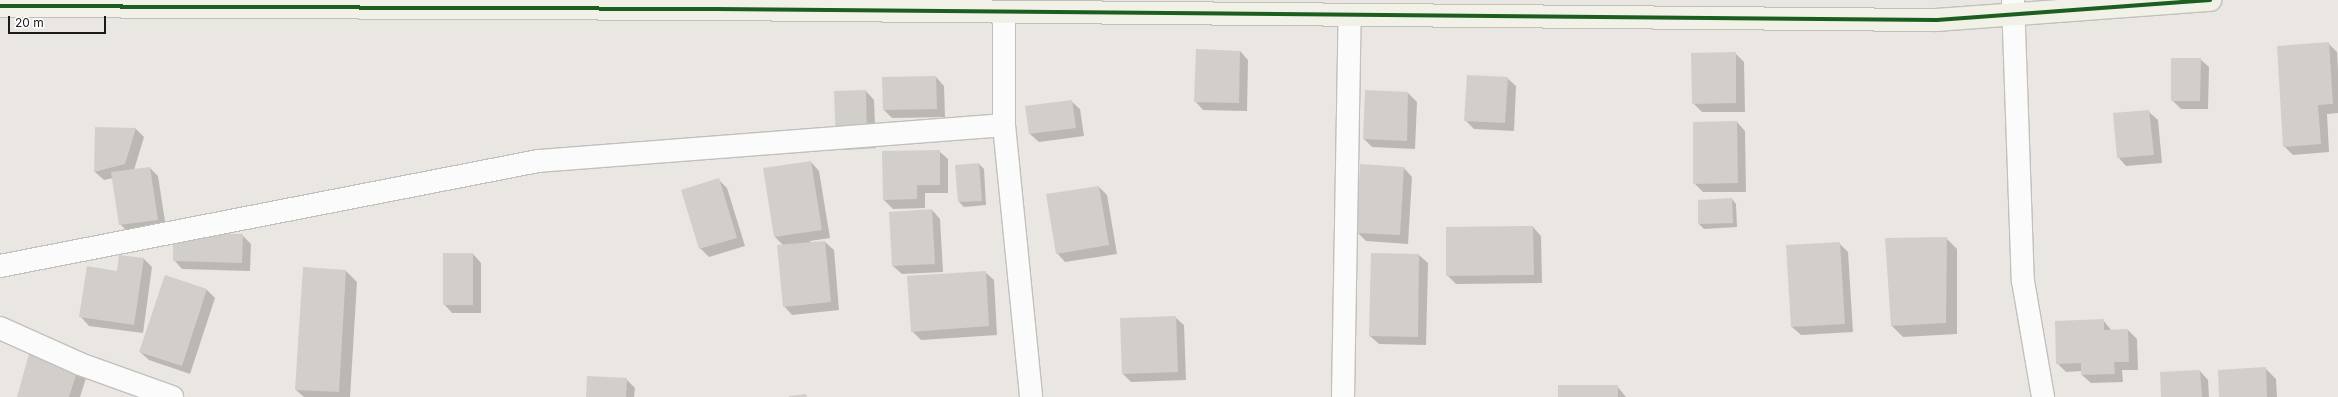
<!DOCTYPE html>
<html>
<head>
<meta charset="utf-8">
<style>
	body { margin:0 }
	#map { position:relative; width:2338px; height:397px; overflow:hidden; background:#eae6e2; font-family:Inter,sans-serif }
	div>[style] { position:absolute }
	.shadow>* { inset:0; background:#0003 }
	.building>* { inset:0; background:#d2ceca }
	.roads { filter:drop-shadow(1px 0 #c2c0be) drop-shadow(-1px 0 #c2c0be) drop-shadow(0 1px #c2c0be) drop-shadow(0 -1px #c2c0be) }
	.street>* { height:22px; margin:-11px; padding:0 11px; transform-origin:11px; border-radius:11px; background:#fcfbfb }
	.secondary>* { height:22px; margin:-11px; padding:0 11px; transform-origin:11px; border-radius:11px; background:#f2f1e7 }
	.cycleway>* { height:4px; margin:-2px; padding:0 2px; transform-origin:2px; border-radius:2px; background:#1b5e20 }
	span { translate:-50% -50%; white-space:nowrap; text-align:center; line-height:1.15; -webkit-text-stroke:3px #fff; paint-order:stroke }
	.scale { position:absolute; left:8px; top:16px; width:98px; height:18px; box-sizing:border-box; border:2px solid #1a1a1a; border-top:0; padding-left:5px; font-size:12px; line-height:14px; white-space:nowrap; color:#1a1a1a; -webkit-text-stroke:3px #fff; paint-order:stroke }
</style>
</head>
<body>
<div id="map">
	<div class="shadow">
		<div style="clip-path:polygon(2328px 43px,2337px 52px,2338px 70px,2338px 113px,2327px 114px,2329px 152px,2293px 155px,2284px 146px)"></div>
		<div style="clip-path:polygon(1240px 51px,1248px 60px,1247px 111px,1203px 110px,1195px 101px)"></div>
		<div style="clip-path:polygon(1735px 53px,1744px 62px,1745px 112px,1702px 112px,1693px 103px)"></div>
		<div style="clip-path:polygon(2200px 59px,2209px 67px,2208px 109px,2181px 109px,2172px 100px)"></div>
		<div style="clip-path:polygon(936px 77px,944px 86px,945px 117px,892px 118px,884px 110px)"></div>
		<div style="clip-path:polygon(1507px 78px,1516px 86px,1514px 131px,1474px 129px,1465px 120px)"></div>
		<div style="clip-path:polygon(866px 91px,874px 100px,876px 148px,845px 150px,836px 141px)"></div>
		<div style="clip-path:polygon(1366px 91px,1408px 93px,1417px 102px,1415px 149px,1372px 147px,1364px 139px)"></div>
		<div style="clip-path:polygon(1071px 101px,1080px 109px,1084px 136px,1039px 142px,1030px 134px)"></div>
		<div style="clip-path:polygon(2149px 112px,2158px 120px,2162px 163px,2126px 166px,2118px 157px)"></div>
		<div style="clip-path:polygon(1737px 122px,1745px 131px,1746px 192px,1703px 192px,1694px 183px)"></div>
		<div style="clip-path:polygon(96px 128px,136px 129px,144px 137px,134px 170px,150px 168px,158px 176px,166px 228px,129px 233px,120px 224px,113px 178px,104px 180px,95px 172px)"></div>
		<div style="clip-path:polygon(939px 151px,948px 159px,948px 193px,925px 193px,925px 208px,893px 209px,884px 200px,883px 152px)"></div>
		<div style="clip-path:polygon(811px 162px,819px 171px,830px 238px,810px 241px,811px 243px,825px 242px,834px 250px,839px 310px,792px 315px,784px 306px,784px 246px,775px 237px,765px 169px)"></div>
		<div style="clip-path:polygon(979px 164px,984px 169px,986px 205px,964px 207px,959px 202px)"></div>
		<div style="clip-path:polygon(1404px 168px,1412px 177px,1408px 244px,1366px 241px,1357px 232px)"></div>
		<div style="clip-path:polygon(719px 180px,727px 188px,745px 246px,709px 257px,700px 248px)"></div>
		<div style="clip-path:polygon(1099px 187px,1107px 195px,1117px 254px,1065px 262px,1057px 253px)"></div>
		<div style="clip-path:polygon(1732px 199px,1736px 204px,1737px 227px,1704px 229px,1699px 224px,1699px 201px)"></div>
		<div style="clip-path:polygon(932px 210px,940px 219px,943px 272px,902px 274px,893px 266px)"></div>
		<div style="clip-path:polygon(1533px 227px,1541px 236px,1542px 283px,1456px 284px,1447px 275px)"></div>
		<div style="clip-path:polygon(242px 235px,251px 244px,250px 271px,182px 269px,174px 260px)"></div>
		<div style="clip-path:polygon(1946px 238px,1957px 249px,1957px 334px,1903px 337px,1892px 326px)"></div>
		<div style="clip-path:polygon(1839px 243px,1848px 252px,1853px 332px,1801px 335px,1792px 327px)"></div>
		<div style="clip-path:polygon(473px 254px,481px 263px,481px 313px,452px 313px,444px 304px)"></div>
		<div style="clip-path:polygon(1419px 255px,1428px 263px,1426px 345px,1379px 344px,1370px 336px)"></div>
		<div style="clip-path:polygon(144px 259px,152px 267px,143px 333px,89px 326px,81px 317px,117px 272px)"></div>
		<div style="clip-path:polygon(346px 271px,357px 282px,350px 397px,304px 397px,296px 390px)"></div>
		<div style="clip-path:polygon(985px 272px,994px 280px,997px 335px,921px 340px,912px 331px)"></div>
		<div style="clip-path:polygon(165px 276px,207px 290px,215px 298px,190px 374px,149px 360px,140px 352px)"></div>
		<div style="clip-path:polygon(1175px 317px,1184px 325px,1186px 380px,1131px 382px,1123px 374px)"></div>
		<div style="clip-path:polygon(2103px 320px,2112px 331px,2128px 330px,2137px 339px,2138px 370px,2122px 370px,2123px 382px,2091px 383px,2082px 375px,2082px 371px,2066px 372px,2057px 363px)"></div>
		<div style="clip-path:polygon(2265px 368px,2276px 379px,2277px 397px,2220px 397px)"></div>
		<div style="clip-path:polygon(77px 370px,86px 378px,80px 397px,18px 397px)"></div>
		<div style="clip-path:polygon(2200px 371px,2208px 380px,2209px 397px,2162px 397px)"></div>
		<div style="clip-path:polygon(626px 379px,635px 388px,634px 397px,587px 397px)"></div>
		<div style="clip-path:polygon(1617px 386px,1626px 397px,1559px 397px)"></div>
	</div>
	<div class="building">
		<div style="clip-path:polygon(2329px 42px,2333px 104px,2318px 105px,2321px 144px,2283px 147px,2277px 46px)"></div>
		<div style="clip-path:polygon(1196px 49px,1240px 51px,1239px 103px,1194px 102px)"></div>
		<div style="clip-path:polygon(1736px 52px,1736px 103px,1692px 104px,1691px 53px)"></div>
		<div style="clip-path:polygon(2171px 58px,2201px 58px,2200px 101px,2171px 101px)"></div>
		<div style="clip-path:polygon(1467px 75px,1508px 77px,1505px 123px,1464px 121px)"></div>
		<div style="clip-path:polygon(936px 76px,937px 109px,883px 110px,882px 77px)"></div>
		<div style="clip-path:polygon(866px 90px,867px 140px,836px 141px,834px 91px)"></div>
		<div style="clip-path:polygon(1365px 90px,1408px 92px,1407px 141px,1363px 139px)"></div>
		<div style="clip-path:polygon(1072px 100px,1076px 128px,1029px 134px,1025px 106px)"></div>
		<div style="clip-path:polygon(2149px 110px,2154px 155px,2117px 158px,2113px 113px)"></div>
		<div style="clip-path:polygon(1737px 121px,1738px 183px,1693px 184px,1693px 122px)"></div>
		<div style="clip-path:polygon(95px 127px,136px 128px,125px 164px,94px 172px)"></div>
		<div style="clip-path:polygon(940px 150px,940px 185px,917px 185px,917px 199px,883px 200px,882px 151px)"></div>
		<div style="clip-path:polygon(811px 161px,822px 230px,774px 237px,763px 168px)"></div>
		<div style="clip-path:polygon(979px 163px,982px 201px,958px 202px,955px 165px)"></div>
		<div style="clip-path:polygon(1360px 164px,1404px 167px,1400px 235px,1356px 233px)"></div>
		<div style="clip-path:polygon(150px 167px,158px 220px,119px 225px,111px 172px)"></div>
		<div style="clip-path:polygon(719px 178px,737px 238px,699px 249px,681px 190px)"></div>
		<div style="clip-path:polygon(1099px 186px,1109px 245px,1056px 254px,1046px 194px)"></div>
		<div style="clip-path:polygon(1732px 198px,1733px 223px,1698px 224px,1698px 200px)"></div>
		<div style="clip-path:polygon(932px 209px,935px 264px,892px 266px,889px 212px)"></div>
		<div style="clip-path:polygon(1533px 226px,1534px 275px,1446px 276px,1446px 227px)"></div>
		<div style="clip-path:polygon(173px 233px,243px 234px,242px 263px,173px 261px)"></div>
		<div style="clip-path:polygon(1947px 237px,1946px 323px,1891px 326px,1885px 238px)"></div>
		<div style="clip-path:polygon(825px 241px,831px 302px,783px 307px,777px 245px)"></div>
		<div style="clip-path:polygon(1840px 242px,1845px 324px,1791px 327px,1786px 245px)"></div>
		<div style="clip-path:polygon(443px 253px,473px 253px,473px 305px,443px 305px)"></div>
		<div style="clip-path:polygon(1371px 253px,1419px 254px,1418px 337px,1369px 336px)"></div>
		<div style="clip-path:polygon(119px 255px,144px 258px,134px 325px,79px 317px,87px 266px,117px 271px)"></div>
		<div style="clip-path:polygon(303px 267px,346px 270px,339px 392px,295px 390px)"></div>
		<div style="clip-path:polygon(986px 271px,989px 326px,911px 332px,907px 276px)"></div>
		<div style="clip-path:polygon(165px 275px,207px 289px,182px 366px,139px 352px)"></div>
		<div style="clip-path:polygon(1176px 316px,1178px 372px,1122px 374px,1120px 318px)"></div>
		<div style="clip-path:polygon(2104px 319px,2104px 330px,2128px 329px,2129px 362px,2114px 362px,2115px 374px,2081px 375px,2081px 363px,2056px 364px,2055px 321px)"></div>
		<div style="clip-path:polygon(29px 354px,78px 369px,69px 397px,17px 397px)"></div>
		<div style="clip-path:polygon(2266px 367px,2267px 397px,2219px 397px,2218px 370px)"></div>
		<div style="clip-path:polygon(2200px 370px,2202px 397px,2161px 397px,2160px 372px)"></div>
		<div style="clip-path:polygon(587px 376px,627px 378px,626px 397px,586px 397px)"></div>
		<div style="clip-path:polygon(1558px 385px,1618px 385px,1618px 397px,1558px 397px)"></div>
		<div style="clip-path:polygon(806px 394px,807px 397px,789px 397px,789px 396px)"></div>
	</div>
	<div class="roads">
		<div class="street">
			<div style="left:2013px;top:0;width:281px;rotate:88deg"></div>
			<div style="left:2023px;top:281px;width:118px;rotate:80.2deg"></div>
			<div style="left:1004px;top:12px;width:113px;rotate:90deg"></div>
			<div style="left:1004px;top:125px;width:273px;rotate:84.3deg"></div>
			<div style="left:0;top:266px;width:548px;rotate:-11.04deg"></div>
			<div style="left:538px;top:161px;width:467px;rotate:-4.4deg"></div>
			<div style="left:0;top:328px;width:88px;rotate:24.2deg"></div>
			<div style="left:80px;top:364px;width:98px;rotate:19.7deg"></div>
			<div style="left:1343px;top:397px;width:382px;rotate:-89deg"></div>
		</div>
		<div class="secondary">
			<div style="left:0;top:6px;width:716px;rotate:0.24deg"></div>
			<div style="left:716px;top:9px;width:1221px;rotate:0.52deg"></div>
			<div style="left:1937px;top:20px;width:274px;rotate:-4.2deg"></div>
		</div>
	</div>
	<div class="cycleway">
		<div style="left:0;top:6px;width:716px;rotate:0.24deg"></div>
		<div style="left:716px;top:9px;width:1221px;rotate:0.52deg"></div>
		<div style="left:1937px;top:20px;width:274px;rotate:-4.2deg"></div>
	</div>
	<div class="scale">20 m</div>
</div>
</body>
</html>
